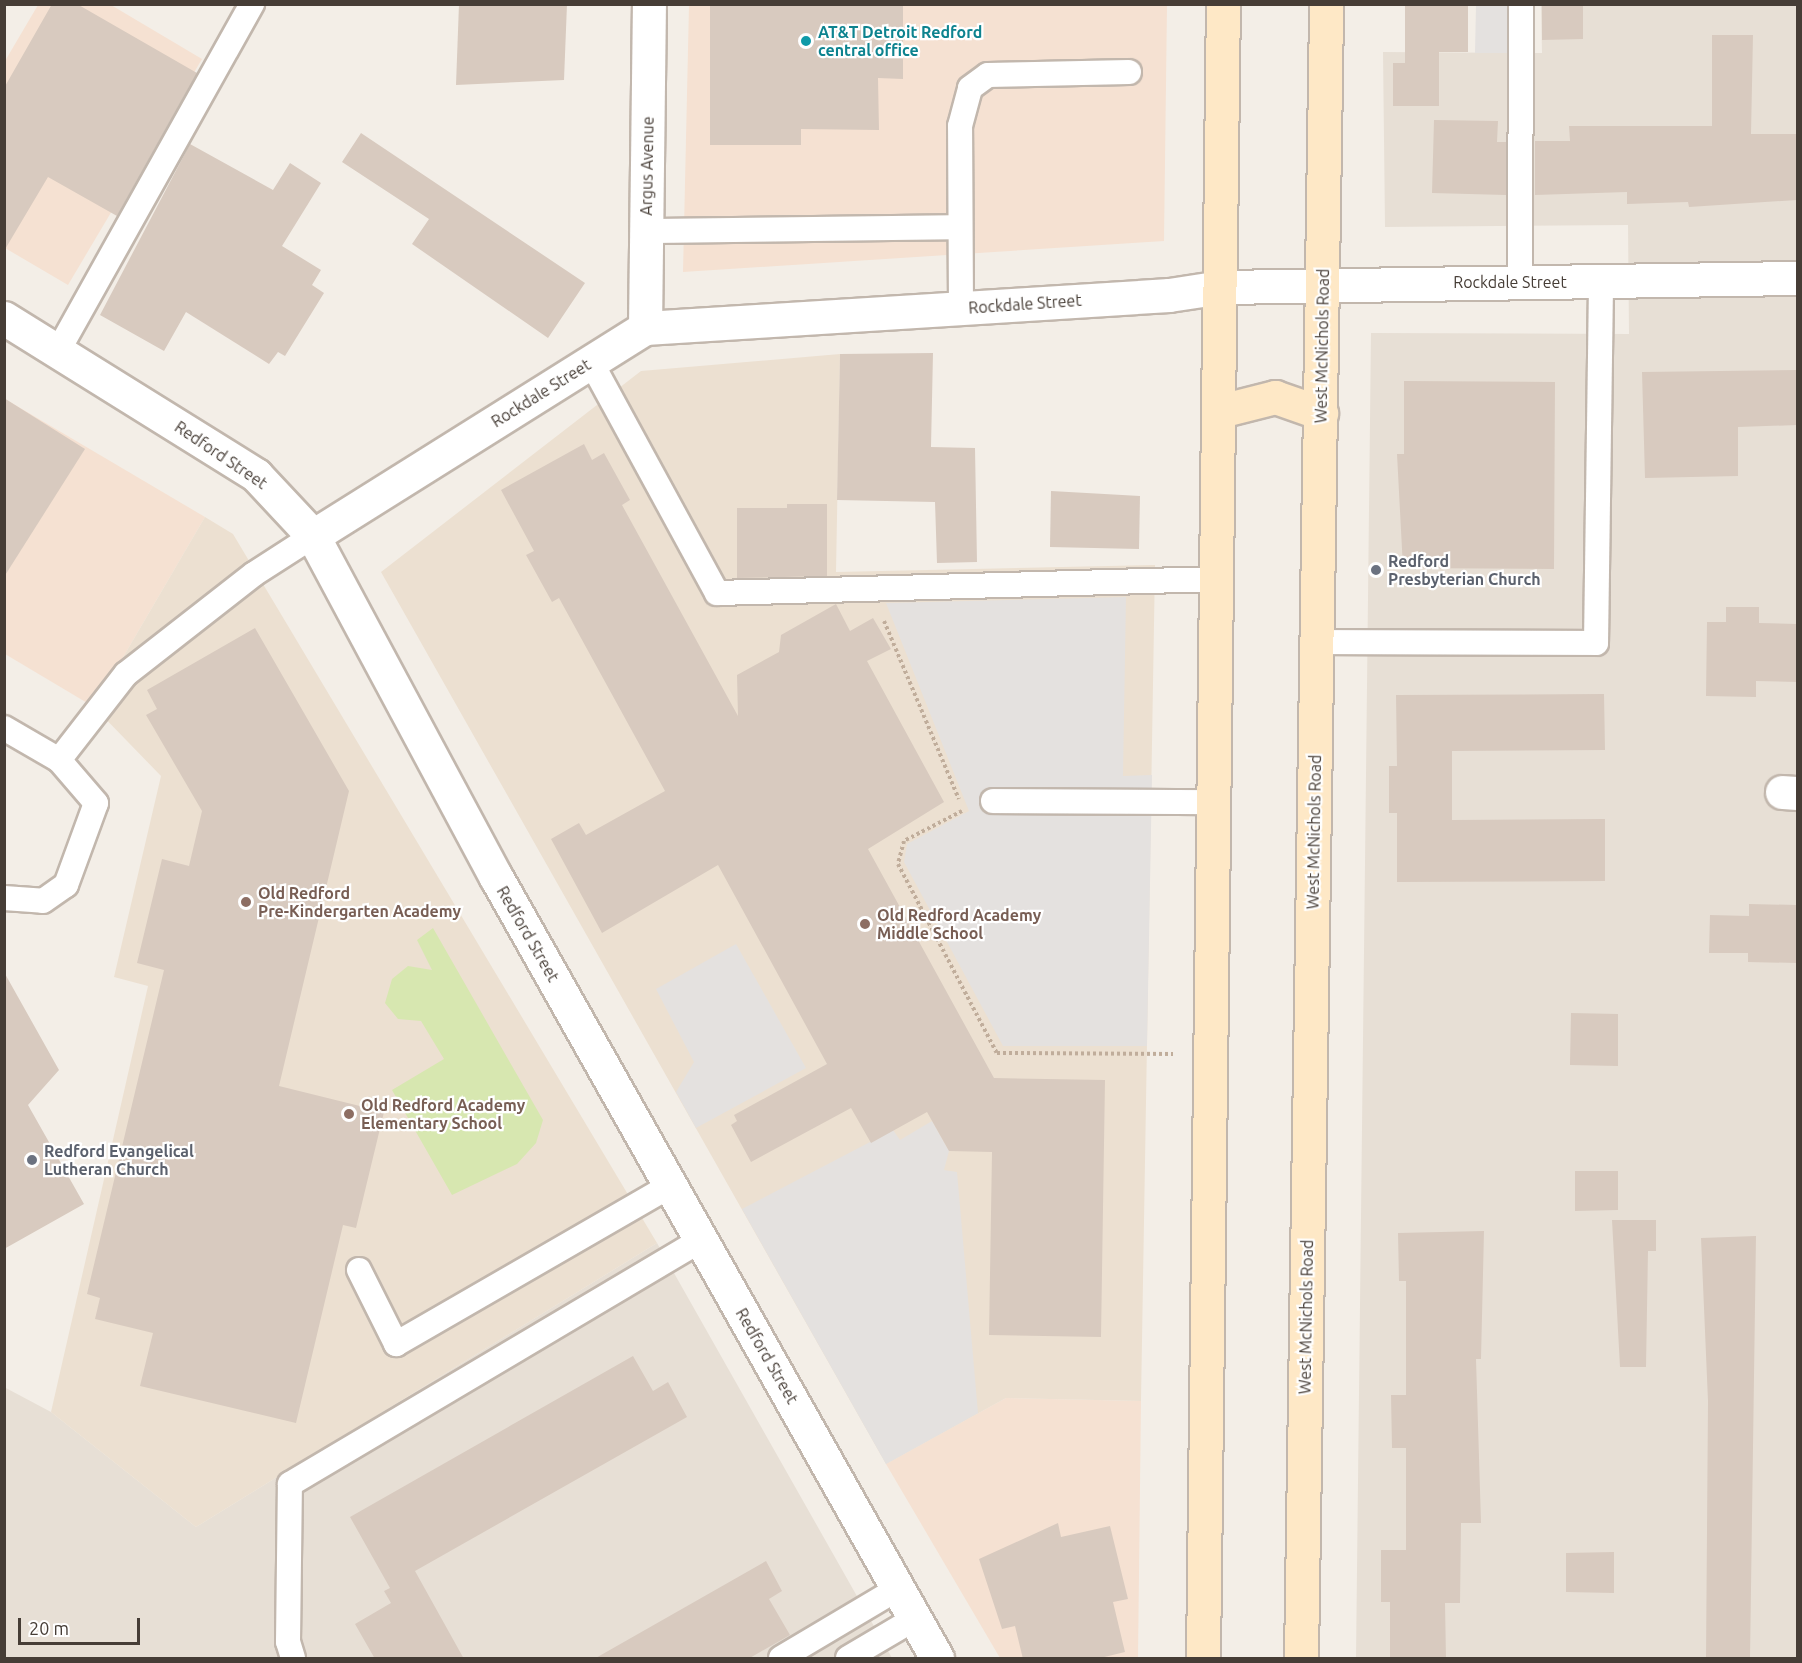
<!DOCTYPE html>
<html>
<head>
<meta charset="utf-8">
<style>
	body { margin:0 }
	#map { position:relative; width:1802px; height:1663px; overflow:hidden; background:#f3eee7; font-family:Ubuntu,sans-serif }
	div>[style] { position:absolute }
	.residential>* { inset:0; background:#e7dfd5 }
	.commercial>* { inset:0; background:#f5e1d2 }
	.education>* { inset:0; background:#ece0d1 }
	.green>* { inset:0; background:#d7e7b0 }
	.parking>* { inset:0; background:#e4e1df }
	.building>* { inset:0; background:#d8cabf }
	.path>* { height:4px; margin-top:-2px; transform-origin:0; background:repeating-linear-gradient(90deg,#c0ad9b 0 3px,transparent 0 6px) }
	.roads { filter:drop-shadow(2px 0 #c2b7ad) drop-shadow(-2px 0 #c2b7ad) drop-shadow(0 2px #c2b7ad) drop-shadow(0 -2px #c2b7ad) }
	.lane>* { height:24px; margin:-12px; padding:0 12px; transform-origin:12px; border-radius:12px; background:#fff }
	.street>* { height:33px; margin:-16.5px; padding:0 16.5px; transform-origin:16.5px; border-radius:16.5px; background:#fff }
	.secondary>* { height:33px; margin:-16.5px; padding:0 16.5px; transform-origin:16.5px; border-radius:16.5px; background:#fee8c6 }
	.dots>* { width:16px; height:16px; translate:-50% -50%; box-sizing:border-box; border:3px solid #fff; border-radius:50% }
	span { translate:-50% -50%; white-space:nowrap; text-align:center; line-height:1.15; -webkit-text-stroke:4.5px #fff; paint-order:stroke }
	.culture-label { font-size:16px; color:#0d838f; font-weight:700 }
	.left { translate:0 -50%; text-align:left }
	.street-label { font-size:16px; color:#463d36 }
	.worship-label { font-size:16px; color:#5b616d; font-weight:700 }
	.education-label { font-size:16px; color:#785e54; font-weight:700 }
	.frame { position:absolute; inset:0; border:6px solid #463d36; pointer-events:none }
	.scale { position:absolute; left:18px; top:1618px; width:122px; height:27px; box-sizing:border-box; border:3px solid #463d36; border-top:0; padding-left:8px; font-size:18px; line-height:21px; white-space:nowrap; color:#463d36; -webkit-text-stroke:4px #fff; paint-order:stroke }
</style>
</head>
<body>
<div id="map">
	<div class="residential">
		<div style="clip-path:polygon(1541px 5px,1797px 5px,1797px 1658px,1356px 1658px,1371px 333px,1629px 334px,1628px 225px,1385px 227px,1383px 52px,1542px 53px)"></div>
		<div style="clip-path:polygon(657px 1243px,892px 1658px,5px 1658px,4px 1387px,51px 1412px,196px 1527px)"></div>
	</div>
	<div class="commercial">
		<div style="clip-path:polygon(38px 5px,111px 5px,202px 59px,68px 285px,5px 248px,5px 61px)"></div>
		<div style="clip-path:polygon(689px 5px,1167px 5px,1164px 241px,683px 272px)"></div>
		<div style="clip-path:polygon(5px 399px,205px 517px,94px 707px,5px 654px)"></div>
		<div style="clip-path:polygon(1006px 1398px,1141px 1401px,1138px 1658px,1000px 1658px,886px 1464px)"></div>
	</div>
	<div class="education">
		<div style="clip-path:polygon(840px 354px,836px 572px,1155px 565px,1141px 1401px,1006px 1398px,886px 1464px,381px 572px,641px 371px)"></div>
		<div style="clip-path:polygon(205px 517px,233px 534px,657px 1243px,196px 1527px,51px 1412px,148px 986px,114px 977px,161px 776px,94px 707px)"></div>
	</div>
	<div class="green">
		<div style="clip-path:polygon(433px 928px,543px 1120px,536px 1143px,517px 1164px,452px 1195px,392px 1090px,444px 1059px,421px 1021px,398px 1019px,385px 1003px,392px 979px,408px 966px,432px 970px,417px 940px)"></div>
	</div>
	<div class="parking">
		<div style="clip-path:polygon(1476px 5px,1510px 5px,1509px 53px,1475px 53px)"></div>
		<div style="clip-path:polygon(1126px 597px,1123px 776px,1152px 775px,1147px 1046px,1003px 1046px,904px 862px,907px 844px,969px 811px,886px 603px)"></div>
		<div style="clip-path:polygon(736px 944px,806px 1068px,696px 1128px,676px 1092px,694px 1062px,656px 989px)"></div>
		<div style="clip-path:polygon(932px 1121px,949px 1151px,944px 1170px,957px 1172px,978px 1413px,886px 1464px,742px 1209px,893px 1130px,900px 1140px)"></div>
	</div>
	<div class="building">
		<div style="clip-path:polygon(52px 4px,77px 4px,197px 73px,117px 216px,48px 177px,4px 251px,4px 88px)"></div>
		<div style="clip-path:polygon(459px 4px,567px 4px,564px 80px,456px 85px)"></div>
		<div style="clip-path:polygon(710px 4px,903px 4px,903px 79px,878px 78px,879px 130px,801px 129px,801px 145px,710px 145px)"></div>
		<div style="clip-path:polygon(1405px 4px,1468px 4px,1468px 52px,1439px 52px,1439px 106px,1393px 106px,1393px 63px,1405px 63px)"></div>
		<div style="clip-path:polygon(1542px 4px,1583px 4px,1583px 39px,1542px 40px)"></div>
		<div style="clip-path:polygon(1712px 35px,1753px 35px,1751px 134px,1797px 134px,1797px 200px,1689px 207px,1688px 202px,1627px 204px,1627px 192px,1535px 195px,1535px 141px,1570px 141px,1569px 126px,1712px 126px)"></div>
		<div style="clip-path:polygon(1434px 120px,1498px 121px,1497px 142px,1506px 142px,1506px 195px,1432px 193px)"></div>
		<div style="clip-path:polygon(361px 133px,585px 283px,548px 338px,412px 244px,429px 219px,342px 162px)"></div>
		<div style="clip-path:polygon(190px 144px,273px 190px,290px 163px,321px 183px,282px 246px,321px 270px,312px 285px,324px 293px,285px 356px,278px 352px,269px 364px,186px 312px,164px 351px,100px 315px)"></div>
		<div style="clip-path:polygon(933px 353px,931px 447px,975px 448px,977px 562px,937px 563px,935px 502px,837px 500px,840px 354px)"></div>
		<div style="clip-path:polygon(1797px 370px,1797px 425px,1738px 427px,1738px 476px,1645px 478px,1642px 372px)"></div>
		<div style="clip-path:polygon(1404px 381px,1555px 382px,1554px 569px,1403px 568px,1397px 454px,1404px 454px)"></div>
		<div style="clip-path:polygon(4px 398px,85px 449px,4px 577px)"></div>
		<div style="clip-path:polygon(584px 444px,592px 460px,604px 453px,630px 500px,622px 505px,738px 716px,737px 675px,779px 652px,781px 635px,836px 604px,850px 631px,873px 618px,891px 649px,867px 661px,944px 802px,868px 849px,994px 1078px,1105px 1080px,1101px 1337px,989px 1335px,992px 1152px,949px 1151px,927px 1112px,871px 1143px,851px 1108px,751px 1162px,731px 1125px,737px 1121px,734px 1115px,827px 1064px,718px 865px,602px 933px,551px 839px,579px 823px,586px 835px,665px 791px,559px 598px,552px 602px,526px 555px,534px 551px,501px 490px)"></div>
		<div style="clip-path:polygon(1051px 491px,1140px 496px,1139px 549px,1050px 547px)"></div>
		<div style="clip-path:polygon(787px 504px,827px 504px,827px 576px,737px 578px,737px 508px,787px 508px)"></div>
		<div style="clip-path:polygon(1726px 607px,1759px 607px,1759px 623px,1797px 624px,1797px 682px,1756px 681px,1756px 697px,1706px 696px,1707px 622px,1726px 622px)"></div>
		<div style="clip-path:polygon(255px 628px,349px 791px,279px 1086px,384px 1112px,356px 1228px,343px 1225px,296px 1423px,140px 1386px,153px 1333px,95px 1319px,100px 1298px,87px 1294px,164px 970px,137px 963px,162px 859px,189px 866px,202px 811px,146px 715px,157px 709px,147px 690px)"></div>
		<div style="clip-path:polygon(1604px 694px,1605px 750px,1452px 751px,1452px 820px,1605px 819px,1605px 881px,1397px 882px,1397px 813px,1389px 813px,1389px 766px,1397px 766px,1396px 695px)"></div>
		<div style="clip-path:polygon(1749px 904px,1797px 905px,1797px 963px,1748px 962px,1748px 953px,1709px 953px,1710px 915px,1749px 916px)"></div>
		<div style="clip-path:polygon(4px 972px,59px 1070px,28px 1105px,84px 1204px,4px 1249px)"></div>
		<div style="clip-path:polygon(1571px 1013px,1618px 1014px,1618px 1066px,1570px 1065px)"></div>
		<div style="clip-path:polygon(1575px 1171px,1618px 1171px,1618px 1210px,1575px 1211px)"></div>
		<div style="clip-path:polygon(1612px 1220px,1656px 1220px,1656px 1251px,1648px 1251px,1646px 1367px,1620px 1367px)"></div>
		<div style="clip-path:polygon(1484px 1231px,1481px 1359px,1476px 1359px,1481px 1523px,1461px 1523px,1460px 1603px,1445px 1603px,1446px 1659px,1390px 1659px,1390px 1602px,1381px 1602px,1381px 1550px,1406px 1550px,1406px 1448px,1392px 1448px,1391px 1395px,1406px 1395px,1406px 1281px,1399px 1281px,1398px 1233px)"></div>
		<div style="clip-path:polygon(1756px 1236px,1750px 1659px,1706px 1659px,1708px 1401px,1701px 1238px)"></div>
		<div style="clip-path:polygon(633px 1356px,653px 1391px,668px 1382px,687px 1417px,415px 1571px,464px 1659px,375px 1659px,355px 1624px,391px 1603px,384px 1591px,390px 1588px,350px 1517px)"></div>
		<div style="clip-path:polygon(1058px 1523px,1061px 1537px,1110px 1526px,1128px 1599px,1113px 1602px,1125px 1652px,1096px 1659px,1023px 1659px,1015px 1626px,1002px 1629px,979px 1559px)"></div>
		<div style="clip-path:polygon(1614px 1552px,1614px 1593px,1566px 1592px,1566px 1553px)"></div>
		<div style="clip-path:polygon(766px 1561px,782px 1591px,769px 1599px,790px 1635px,748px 1659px,594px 1659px)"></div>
	</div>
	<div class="path">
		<div style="left:884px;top:621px;width:193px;rotate:67.2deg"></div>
		<div style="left:962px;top:811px;width:65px;rotate:152.7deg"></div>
		<div style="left:904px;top:841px;width:24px;rotate:105deg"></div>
		<div style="left:898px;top:864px;width:213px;rotate:62.4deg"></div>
		<div style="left:997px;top:1053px;width:176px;rotate:0.3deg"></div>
	</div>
	<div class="roads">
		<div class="lane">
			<div style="left:646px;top:231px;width:314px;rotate:-0.7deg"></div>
			<div style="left:1520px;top:283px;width:279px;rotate:-89.8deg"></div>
			<div style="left:961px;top:308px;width:182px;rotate:-90.3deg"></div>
			<div style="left:960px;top:126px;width:39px;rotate:-75deg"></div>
			<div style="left:970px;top:88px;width:22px;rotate:-36deg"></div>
			<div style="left:988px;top:75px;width:141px;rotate:-1.2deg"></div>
			<div style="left:58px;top:351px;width:398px;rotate:-60.8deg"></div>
			<div style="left:591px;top:362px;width:263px;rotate:61.4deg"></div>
			<div style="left:717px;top:593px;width:499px;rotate:-1.6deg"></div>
			<div style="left:1317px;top:642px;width:279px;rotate:0.2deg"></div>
			<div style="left:1596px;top:643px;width:361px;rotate:-89.2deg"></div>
			<div style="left:4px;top:728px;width:64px;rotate:30.2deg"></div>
			<div style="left:993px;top:801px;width:220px;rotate:0.3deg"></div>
			<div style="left:4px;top:898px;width:39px;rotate:4deg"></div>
			<div style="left:43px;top:901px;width:28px;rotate:-35deg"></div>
			<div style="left:66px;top:885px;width:87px;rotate:-69.9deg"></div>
			<div style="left:96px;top:803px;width:57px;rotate:-130.7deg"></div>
			<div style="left:59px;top:760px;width:109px;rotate:-52.1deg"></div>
			<div style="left:126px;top:674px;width:162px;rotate:-38deg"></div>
			<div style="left:254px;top:574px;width:70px;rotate:-32.8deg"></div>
			<div style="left:359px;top:1270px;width:83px;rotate:63.4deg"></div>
			<div style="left:396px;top:1344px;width:316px;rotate:-30deg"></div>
			<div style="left:293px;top:1658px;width:17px;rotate:-107deg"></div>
			<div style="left:288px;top:1642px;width:158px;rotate:-89.3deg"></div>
			<div style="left:290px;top:1484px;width:478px;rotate:-30.7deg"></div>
			<div style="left:781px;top:1658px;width:137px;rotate:-30.7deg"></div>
			<div style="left:848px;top:1658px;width:79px;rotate:-30.5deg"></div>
		</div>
		<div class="street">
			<div style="left:4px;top:318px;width:297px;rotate:31.9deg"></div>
			<div style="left:256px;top:475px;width:83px;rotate:46.9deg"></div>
			<div style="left:313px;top:536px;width:387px;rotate:61.8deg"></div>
			<div style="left:496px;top:877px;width:897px;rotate:60.55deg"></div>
			<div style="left:645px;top:328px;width:324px;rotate:-89.3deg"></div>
			<div style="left:313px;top:536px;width:392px;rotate:-32.1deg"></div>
			<div style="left:645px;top:328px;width:525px;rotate:-3.6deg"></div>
			<div style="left:1169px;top:295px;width:54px;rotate:-8.6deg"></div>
			<div style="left:1222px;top:287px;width:576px;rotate:-0.9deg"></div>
			<div style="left:1782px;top:792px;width:16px;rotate:4deg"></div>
		</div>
		<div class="secondary">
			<div style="left:1220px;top:411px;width:57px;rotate:-14.3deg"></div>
			<div style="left:1275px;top:397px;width:49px;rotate:19.2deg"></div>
			<div style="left:1203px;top:1658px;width:1654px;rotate:-89.31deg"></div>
			<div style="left:1301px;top:1658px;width:1654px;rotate:-89.13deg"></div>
		</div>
	</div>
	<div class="dots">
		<div style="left:806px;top:41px;background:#0f9aa8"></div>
		<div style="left:1376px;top:570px;background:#6b7280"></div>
		<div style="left:246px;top:902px;background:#8d6e63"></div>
		<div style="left:865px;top:924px;background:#8d6e63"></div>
		<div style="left:349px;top:1114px;background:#8d6e63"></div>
		<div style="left:32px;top:1160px;background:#6b7280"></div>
	</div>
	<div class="culture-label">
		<span class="left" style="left:818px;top:41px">AT&amp;T Detroit Redford<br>central office</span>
	</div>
	<div class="street-label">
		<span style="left:647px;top:166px;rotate:-89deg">Argus Avenue</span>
		<span style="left:1510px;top:282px">Rockdale Street</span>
		<span style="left:1025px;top:304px;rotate:-4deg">Rockdale Street</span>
		<span style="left:1322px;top:346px;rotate:-89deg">West McNichols Road</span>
		<span style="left:541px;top:393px;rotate:-32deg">Rockdale Street</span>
		<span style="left:221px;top:455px;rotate:34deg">Redford Street</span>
		<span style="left:1314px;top:832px;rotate:-89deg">West McNichols Road</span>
		<span style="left:528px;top:934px;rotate:60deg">Redford Street</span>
		<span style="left:1306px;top:1317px;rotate:-89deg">West McNichols Road</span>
		<span style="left:767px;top:1356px;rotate:60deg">Redford Street</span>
	</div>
	<div class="worship-label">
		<span class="left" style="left:1388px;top:570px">Redford<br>Presbyterian Church</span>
		<span class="left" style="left:44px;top:1160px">Redford Evangelical<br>Lutheran Church</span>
	</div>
	<div class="education-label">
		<span class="left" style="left:258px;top:902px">Old Redford<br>Pre-Kindergarten Academy</span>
		<span class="left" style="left:877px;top:924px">Old Redford Academy<br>Middle School</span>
		<span class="left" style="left:361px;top:1114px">Old Redford Academy<br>Elementary School</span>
	</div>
	<div class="frame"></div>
	<div class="scale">20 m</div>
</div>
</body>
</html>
